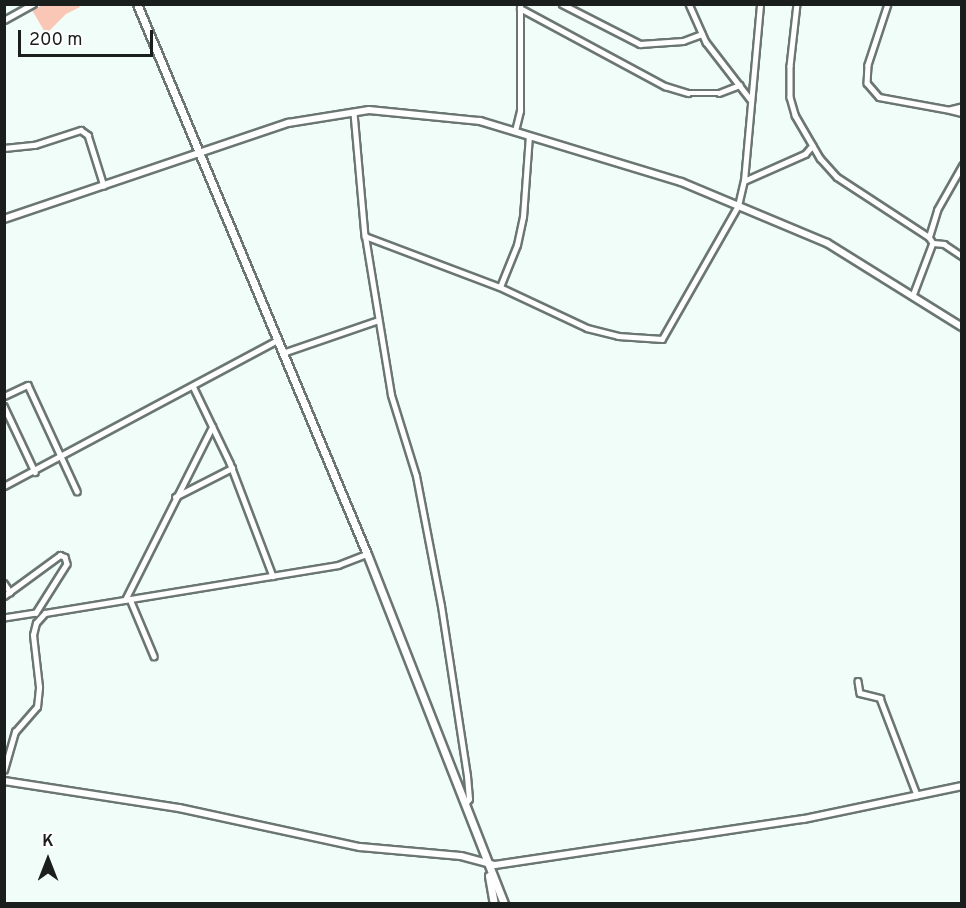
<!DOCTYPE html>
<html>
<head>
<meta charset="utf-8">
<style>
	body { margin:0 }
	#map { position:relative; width:966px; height:908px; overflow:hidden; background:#f0fdf8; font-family:Overpass,sans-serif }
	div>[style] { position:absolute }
	.green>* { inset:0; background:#fac7b7 }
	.roads { filter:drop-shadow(2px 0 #6b7672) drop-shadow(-2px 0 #6b7672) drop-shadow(0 2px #6b7672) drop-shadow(0 -2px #6b7672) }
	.minor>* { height:4.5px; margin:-2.25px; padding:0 2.25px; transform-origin:2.25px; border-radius:2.25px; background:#fff }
	.tertiary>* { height:6px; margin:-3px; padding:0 3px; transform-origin:3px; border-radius:3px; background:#fff }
	.secondary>* { height:7px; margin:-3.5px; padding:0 3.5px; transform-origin:3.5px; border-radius:3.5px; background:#fff }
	span { translate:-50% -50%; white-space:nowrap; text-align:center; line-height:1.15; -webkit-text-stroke:4.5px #fff; paint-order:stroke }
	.frame { position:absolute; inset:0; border:6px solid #1a1e1c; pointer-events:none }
	.north { position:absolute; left:18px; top:830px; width:60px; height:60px; -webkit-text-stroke:4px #fff; paint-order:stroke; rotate:0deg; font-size:16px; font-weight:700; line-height:24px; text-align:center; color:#1a1e1c }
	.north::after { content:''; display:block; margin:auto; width:21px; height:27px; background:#1a1e1c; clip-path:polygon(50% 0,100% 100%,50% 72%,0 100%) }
	.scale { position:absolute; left:18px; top:30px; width:135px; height:27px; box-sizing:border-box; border:3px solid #1a1e1c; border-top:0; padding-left:8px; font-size:18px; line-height:21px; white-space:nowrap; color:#1a1e1c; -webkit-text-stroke:4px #fff; paint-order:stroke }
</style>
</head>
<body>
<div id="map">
	<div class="green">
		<div style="clip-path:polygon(43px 5px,78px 5px,80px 7px,66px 14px,46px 34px,32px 10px)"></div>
	</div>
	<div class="roads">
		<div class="minor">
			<div style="left:562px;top:4px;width:88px;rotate:27.1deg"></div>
			<div style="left:640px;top:44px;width:43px;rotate:-4deg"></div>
			<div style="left:683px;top:41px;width:20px;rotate:-20deg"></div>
			<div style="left:689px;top:4px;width:42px;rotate:65.9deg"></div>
			<div style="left:706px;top:42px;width:72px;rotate:52.3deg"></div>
			<div style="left:797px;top:4px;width:62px;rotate:96.4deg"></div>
			<div style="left:790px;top:66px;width:31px;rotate:90deg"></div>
			<div style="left:790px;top:97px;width:19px;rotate:74deg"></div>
			<div style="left:795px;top:115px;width:50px;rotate:59.8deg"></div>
			<div style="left:820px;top:158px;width:25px;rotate:48deg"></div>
			<div style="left:837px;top:177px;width:110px;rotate:33.1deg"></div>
			<div style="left:929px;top:237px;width:7px;rotate:56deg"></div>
			<div style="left:933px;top:243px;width:57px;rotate:110.7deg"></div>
			<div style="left:888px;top:4px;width:64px;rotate:108.2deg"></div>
			<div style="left:868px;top:65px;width:18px;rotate:93deg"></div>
			<div style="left:867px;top:83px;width:18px;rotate:49deg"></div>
			<div style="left:879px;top:97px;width:72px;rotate:10.4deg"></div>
			<div style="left:520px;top:8px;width:165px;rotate:28.3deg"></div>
			<div style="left:665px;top:86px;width:24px;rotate:17deg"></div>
			<div style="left:688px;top:93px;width:31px"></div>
			<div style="left:719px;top:93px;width:22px;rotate:-21deg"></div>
			<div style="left:4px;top:20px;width:33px;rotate:-29deg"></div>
			<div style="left:962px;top:107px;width:12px;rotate:166deg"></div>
			<div style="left:950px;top:110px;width:12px;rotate:14deg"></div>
			<div style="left:354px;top:113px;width:123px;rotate:84.9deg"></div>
			<div style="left:515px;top:131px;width:21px;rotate:-76deg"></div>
			<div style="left:520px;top:111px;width:107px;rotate:-90deg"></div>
			<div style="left:4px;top:148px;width:31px;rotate:-6deg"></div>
			<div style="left:35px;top:145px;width:48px;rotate:-18.1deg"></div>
			<div style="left:81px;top:130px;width:9px;rotate:36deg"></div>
			<div style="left:88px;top:135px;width:53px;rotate:72.6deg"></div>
			<div style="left:744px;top:181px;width:67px;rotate:-23.9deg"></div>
			<div style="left:805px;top:154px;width:11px;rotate:-49deg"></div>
			<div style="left:929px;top:237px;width:28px;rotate:-73deg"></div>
			<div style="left:937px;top:210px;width:51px;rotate:-60.4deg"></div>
			<div style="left:933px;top:243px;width:11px;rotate:5deg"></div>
			<div style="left:944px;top:244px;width:22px;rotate:34deg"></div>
			<div style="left:500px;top:287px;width:45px;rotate:-68deg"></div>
			<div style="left:517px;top:245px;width:29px;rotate:-78deg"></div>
			<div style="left:523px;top:217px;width:81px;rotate:-85.8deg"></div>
			<div style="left:283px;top:353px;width:98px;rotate:-19deg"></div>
			<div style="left:193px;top:386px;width:85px;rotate:64.3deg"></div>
			<div style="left:230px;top:463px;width:121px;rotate:69.2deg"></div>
			<div style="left:4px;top:396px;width:26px;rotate:-25deg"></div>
			<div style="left:28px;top:385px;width:117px;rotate:65.2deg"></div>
			<div style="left:4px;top:406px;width:73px;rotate:64.8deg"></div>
			<div style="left:4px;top:486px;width:310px;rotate:-28.1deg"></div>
			<div style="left:175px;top:497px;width:64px;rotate:-27deg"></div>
			<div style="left:4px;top:583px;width:11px;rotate:56deg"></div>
			<div style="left:4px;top:596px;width:69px;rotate:-36.2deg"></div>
			<div style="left:60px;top:555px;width:5px;rotate:22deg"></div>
			<div style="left:65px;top:557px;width:7px;rotate:74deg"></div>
			<div style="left:67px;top:564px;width:58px;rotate:122.3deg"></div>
			<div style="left:36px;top:613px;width:32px;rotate:171deg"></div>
			<div style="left:130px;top:599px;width:62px;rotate:67.2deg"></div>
			<div style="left:125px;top:600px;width:194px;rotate:-63.3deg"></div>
			<div style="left:858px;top:681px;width:12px;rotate:81deg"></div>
			<div style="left:860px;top:693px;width:21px;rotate:14deg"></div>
			<div style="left:880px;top:698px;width:104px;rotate:69.1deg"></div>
			<div style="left:4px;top:770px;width:40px;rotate:-74deg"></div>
			<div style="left:15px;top:732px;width:33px;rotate:-49deg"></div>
			<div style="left:37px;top:707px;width:20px;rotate:-84deg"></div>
			<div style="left:39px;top:687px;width:52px;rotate:-96.6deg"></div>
			<div style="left:33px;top:635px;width:12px;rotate:-76deg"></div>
			<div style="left:36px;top:623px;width:13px;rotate:-48deg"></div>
			<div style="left:45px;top:613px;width:297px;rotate:-9.3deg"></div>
			<div style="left:338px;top:565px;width:31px;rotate:-21deg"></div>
			<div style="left:465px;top:804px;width:6px;rotate:-51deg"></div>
			<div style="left:469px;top:799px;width:23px;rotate:-95deg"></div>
			<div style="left:467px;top:776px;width:172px;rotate:-98.7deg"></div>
			<div style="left:441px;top:606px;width:132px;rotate:-100.9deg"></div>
			<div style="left:416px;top:476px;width:85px;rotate:-107.2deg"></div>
			<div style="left:391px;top:395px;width:161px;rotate:-99.3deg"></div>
			<div style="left:365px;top:236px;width:144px;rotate:20.7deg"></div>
			<div style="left:500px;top:287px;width:96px;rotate:25.2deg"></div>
			<div style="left:587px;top:328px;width:32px;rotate:14deg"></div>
			<div style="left:618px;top:336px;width:44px;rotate:3.9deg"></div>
			<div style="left:662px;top:339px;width:153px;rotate:-60.3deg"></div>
			<div style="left:738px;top:206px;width:26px;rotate:-77deg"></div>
			<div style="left:744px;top:181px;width:178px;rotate:-84.8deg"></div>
		</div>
		<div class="tertiary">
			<div style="left:4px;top:219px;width:300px;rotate:-18.7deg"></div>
			<div style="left:288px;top:123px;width:82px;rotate:-9.1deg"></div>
			<div style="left:369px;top:110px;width:112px;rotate:5.7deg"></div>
			<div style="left:480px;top:121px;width:210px;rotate:16.9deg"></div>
			<div style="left:681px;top:182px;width:158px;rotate:22.7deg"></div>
			<div style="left:827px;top:243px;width:159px;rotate:31.9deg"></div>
			<div style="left:4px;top:781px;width:177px;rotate:8.8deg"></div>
			<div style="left:179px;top:808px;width:185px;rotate:12.2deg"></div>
			<div style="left:360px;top:847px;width:101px;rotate:5.1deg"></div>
			<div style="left:461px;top:856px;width:35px;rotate:15deg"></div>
			<div style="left:495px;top:865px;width:312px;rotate:-8.5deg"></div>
			<div style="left:804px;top:819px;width:161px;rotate:-11.8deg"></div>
		</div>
		<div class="secondary">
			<div style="left:137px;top:4px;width:596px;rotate:67.31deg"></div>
			<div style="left:367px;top:554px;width:376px;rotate:68.6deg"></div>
			<div style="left:489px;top:876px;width:28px;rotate:80deg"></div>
		</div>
	</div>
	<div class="frame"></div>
	<div class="north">K</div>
	<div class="scale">200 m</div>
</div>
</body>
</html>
